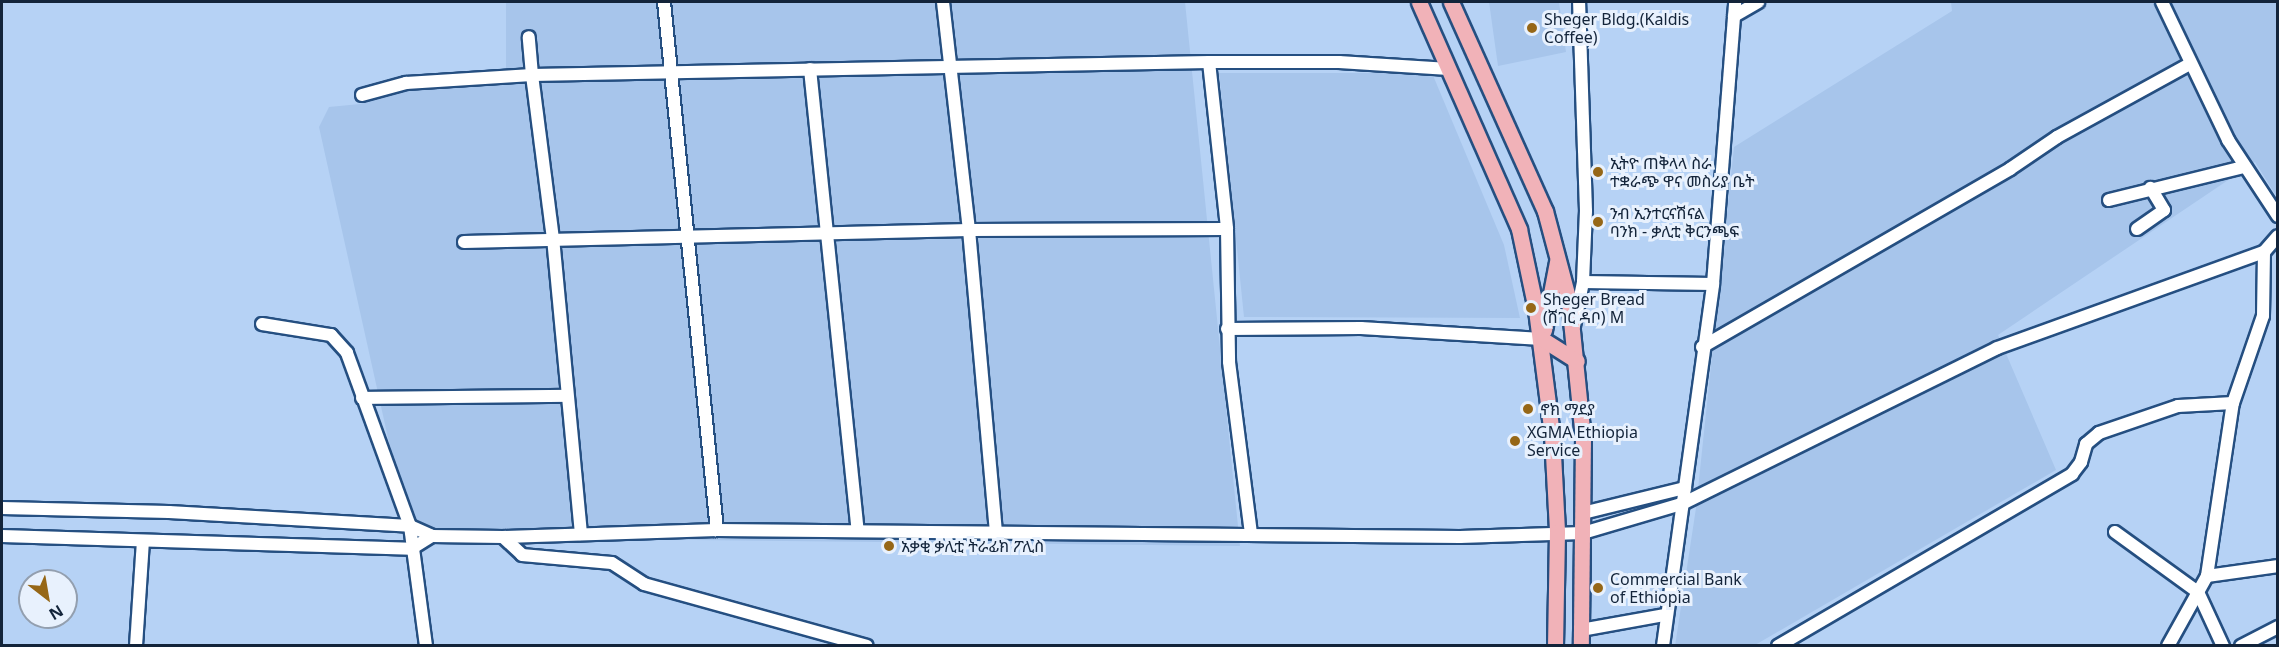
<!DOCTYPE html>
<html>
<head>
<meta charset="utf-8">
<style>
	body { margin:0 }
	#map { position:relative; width:2279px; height:647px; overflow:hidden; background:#b6d2f5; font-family:"Noto Sans","Noto Sans Ethiopic",sans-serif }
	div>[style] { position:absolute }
	.built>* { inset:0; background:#a7c5eb }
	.roads { filter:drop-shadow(2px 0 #254f81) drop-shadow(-2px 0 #254f81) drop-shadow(0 2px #254f81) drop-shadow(0 -2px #254f81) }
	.minor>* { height:12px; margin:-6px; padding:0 6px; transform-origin:6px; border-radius:6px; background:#fff }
	.major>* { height:15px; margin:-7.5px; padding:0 7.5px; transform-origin:7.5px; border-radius:7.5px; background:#f1b2b8 }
	.dots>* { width:16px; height:16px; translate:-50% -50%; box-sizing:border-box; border:3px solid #e8f1fd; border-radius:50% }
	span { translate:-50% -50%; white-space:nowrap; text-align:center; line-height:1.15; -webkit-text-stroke:6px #e8f1fd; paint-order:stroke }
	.poi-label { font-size:16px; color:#13243a }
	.left { translate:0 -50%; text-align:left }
	.frame { position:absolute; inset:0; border:3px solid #13243a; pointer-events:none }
	.north { position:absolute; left:18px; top:569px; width:60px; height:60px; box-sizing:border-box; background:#e8f1fd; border:2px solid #939faf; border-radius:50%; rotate:149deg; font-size:16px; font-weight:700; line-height:24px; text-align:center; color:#13243a }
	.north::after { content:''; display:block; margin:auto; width:21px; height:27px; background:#966717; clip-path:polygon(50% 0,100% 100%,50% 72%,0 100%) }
</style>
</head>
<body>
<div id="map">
	<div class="built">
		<div style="clip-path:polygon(506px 2px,1185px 2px,1240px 546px,410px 537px,319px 127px,329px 107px,360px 104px,396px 89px,506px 85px)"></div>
		<div style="clip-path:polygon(1489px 2px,1559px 2px,1566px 52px,1498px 66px)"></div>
		<div style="clip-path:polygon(1951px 2px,2277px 2px,2277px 197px,2255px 162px,1998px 335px,2056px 470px,1755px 645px,1675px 646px,1696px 508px,1734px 147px,1952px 11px)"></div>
		<div style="clip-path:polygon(1219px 73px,1432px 73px,1504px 245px,1520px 318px,1244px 317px)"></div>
	</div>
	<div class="roads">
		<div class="minor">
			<div style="left:664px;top:2px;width:531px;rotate:84.27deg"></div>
			<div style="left:943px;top:2px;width:229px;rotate:83.5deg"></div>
			<div style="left:969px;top:230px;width:305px;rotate:84.9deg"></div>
			<div style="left:2162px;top:2px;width:153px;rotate:64.4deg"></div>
			<div style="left:2228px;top:140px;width:91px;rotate:56.7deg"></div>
			<div style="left:1734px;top:16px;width:28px;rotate:-30deg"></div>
			<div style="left:1209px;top:62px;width:168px;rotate:83.8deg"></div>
			<div style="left:1227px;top:229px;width:133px;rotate:89.1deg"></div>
			<div style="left:1229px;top:362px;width:172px;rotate:82.7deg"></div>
			<div style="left:810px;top:69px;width:464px;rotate:84.1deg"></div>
			<div style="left:362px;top:95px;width:46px;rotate:-15.3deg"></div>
			<div style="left:406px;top:83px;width:126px;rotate:-3.6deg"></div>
			<div style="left:532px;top:75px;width:38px;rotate:-95deg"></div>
			<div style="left:2109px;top:200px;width:138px;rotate:-13.8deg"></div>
			<div style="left:2137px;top:229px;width:33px;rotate:-35deg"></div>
			<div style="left:2164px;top:210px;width:26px;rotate:-121deg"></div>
			<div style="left:464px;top:242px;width:505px;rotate:-1.36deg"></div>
			<div style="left:969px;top:230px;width:258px;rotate:-0.2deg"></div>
			<div style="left:1583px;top:282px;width:130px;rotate:0.9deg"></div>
			<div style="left:262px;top:324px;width:70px;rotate:9.1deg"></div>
			<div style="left:331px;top:335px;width:24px;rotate:48deg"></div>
			<div style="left:347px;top:353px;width:184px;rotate:70deg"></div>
			<div style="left:410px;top:526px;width:121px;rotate:82.4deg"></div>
			<div style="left:1574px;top:326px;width:45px;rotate:-78.4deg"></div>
			<div style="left:1583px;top:282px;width:71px;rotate:-87.6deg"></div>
			<div style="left:1586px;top:211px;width:209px;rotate:-91.9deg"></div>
			<div style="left:1227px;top:329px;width:134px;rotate:-0.4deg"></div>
			<div style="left:1361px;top:328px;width:181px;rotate:3.5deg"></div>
			<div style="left:1702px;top:347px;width:356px;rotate:-30deg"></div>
			<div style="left:2010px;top:169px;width:57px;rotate:-34.2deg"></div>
			<div style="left:2057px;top:137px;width:152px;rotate:-28.8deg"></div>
			<div style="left:362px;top:398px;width:205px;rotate:-0.6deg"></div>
			<div style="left:2px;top:508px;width:167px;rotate:1.4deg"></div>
			<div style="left:169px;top:512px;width:241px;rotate:3.3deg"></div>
			<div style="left:410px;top:526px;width:24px;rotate:24deg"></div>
			<div style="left:432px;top:536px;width:71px;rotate:0.8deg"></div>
			<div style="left:503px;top:537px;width:214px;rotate:-1.9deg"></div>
			<div style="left:717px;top:530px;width:743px;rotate:0.54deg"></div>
			<div style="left:1460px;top:537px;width:123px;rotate:-1.9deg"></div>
			<div style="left:1583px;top:533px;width:105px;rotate:-16.5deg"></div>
			<div style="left:1684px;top:503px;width:349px;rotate:-26.3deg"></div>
			<div style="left:1997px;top:348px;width:284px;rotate:-19.8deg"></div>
			<div style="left:1583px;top:513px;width:105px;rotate:-13.8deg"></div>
			<div style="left:2115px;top:532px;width:102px;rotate:35.9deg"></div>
			<div style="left:2198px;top:592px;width:60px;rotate:65.2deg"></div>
			<div style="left:581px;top:534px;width:296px;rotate:-95.4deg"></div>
			<div style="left:553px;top:239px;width:165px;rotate:-97.3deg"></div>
			<div style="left:532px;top:75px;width:677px;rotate:-1.1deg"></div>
			<div style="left:1209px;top:62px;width:130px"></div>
			<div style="left:1339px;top:62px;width:110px;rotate:3.6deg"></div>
			<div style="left:2px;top:536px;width:409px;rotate:1.8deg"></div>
			<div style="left:411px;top:549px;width:25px;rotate:-32deg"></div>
			<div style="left:503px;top:537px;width:26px;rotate:43deg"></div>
			<div style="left:522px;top:555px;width:90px;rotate:5.1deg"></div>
			<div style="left:612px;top:563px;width:38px;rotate:33deg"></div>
			<div style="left:644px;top:584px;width:231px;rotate:15.5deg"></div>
			<div style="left:2207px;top:576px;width:72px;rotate:-8deg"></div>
			<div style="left:1581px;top:630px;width:84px;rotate:-10.2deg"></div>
			<div style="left:136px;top:646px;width:105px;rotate:-86.2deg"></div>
			<div style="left:1663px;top:646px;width:365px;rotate:-82.1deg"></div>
			<div style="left:1713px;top:284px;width:283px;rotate:-85.5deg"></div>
			<div style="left:1778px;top:646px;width:341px;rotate:-30.3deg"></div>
			<div style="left:2072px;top:474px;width:15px;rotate:-53deg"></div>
			<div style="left:2081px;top:462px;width:19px;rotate:-74deg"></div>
			<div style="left:2086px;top:444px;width:17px;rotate:-40deg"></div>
			<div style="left:2099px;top:433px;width:83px;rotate:-18.9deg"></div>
			<div style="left:2178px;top:406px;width:55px;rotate:-3.1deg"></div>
			<div style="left:2168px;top:646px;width:80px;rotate:-60.9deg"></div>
			<div style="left:2207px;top:576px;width:175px;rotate:-81.5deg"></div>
			<div style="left:2233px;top:403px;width:92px;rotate:-71deg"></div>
			<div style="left:2263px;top:316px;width:64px;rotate:-89.1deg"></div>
			<div style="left:2264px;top:252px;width:21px;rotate:-49deg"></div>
			<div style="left:2241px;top:646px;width:42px;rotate:-27.2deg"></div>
		</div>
		<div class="major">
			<div style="left:1419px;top:2px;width:248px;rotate:66.2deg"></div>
			<div style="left:1519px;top:229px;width:83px;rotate:78.1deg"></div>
			<div style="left:1536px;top:310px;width:126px;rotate:82.7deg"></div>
			<div style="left:1552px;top:435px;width:97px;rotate:87deg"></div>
			<div style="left:1557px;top:532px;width:114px;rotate:91deg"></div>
			<div style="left:1451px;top:2px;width:229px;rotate:65.8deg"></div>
			<div style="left:1545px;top:211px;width:93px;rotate:75.1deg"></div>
			<div style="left:1569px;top:301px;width:138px;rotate:84.2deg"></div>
			<div style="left:1583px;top:438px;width:208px;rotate:90.6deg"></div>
			<div style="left:1544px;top:330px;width:69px;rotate:-79.2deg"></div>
			<div style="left:1542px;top:339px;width:41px;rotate:32.2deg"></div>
		</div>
	</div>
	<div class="dots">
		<div style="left:1532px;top:28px;background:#966717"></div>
		<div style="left:1598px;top:172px;background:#966717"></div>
		<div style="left:1598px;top:222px;background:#966717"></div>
		<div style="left:1531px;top:308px;background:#966717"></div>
		<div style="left:1528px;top:409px;background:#966717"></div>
		<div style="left:1515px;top:441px;background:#966717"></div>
		<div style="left:889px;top:546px;background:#966717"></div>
		<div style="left:1598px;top:588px;background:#966717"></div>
	</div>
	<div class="poi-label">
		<span class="left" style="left:1544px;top:28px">Sheger Bldg.(Kaldis<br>Coffee)</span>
		<span class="left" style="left:1610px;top:172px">ኢትዮ ጠቅላላ ስራ<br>ተቋራጭ ዋና መስሪያ ቤት</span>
		<span class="left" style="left:1610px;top:222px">ንብ ኢንተርናሽናል<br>ባንክ - ቃሊቲ ቅርንጫፍ</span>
		<span class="left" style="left:1543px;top:308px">Sheger Bread<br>(ሸገር ዳቦ) M</span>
		<span class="left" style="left:1540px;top:409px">ኖክ ማደያ</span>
		<span class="left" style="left:1527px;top:441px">XGMA Ethiopia<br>Service</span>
		<span class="left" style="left:901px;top:546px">አቃቂ ቃሊቲ ትራፊክ ፖሊስ</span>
		<span class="left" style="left:1610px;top:588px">Commercial Bank<br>of Ethiopia</span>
	</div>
	<div class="frame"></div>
	<div class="north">N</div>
</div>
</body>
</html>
